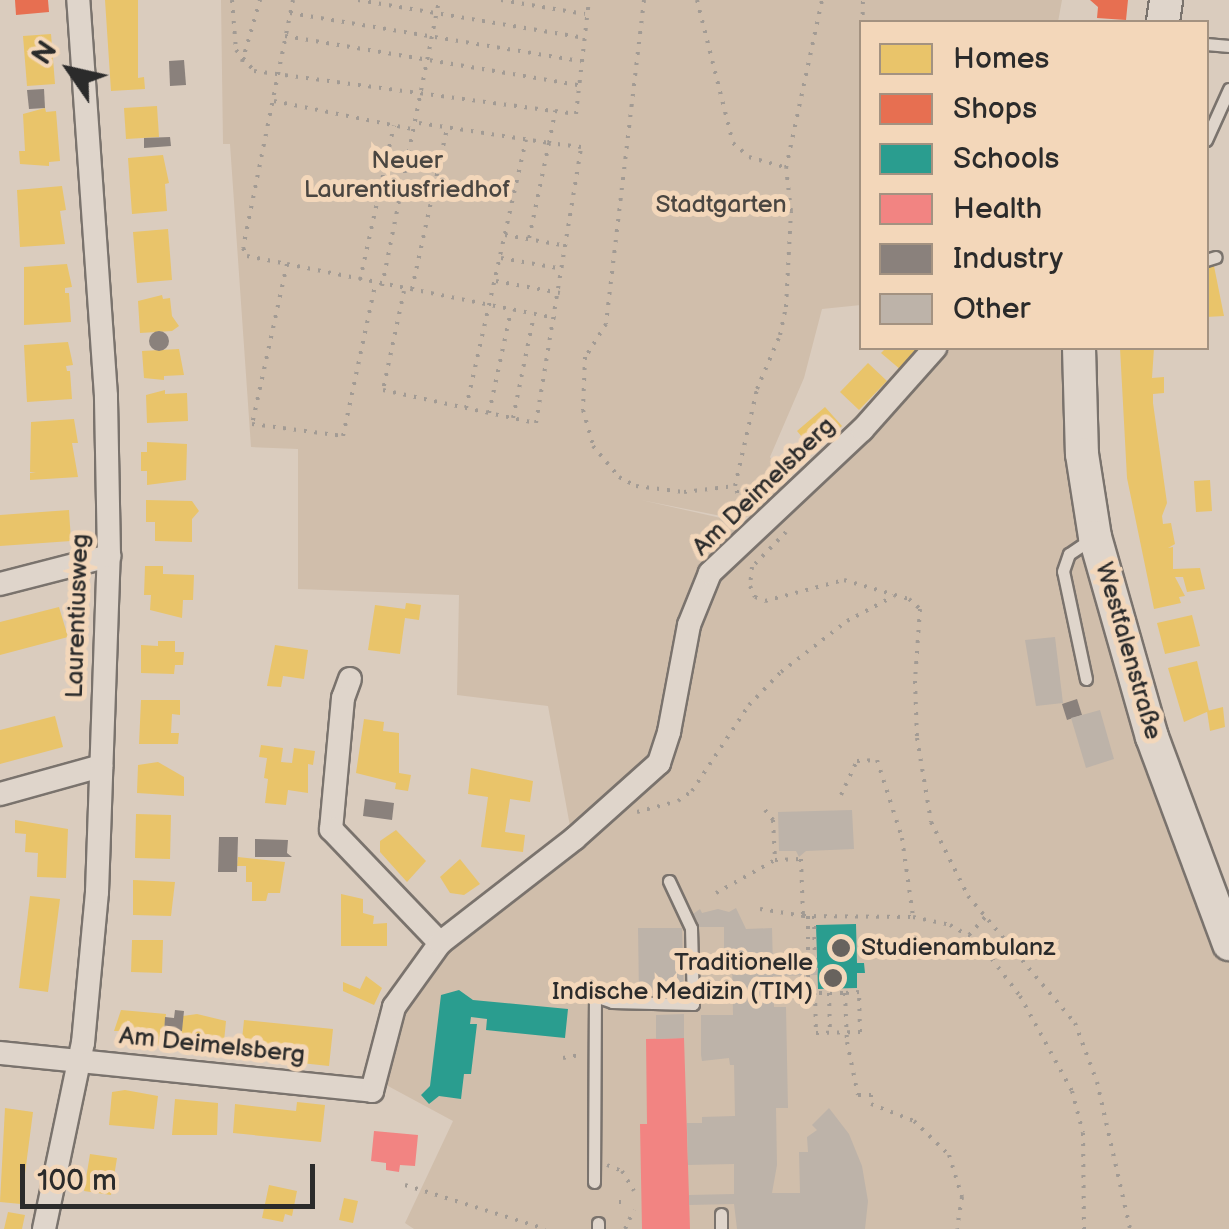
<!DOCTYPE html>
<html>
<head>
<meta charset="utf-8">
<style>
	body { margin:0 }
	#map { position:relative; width:1229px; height:1229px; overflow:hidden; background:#daccbe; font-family:"Balsamiq Sans",sans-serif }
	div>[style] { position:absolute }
	.green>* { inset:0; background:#d0beab }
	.homes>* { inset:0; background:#e9c46a }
	.shops>* { inset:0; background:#e76f51 }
	.schools>* { inset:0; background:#2a9d8f }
	.health>* { inset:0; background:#f28482 }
	.industry>* { inset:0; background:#8a817c }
	.round { border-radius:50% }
	.building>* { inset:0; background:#bdb3a9 }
	.path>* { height:4px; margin-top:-2px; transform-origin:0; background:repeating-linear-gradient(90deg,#a29b94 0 2.5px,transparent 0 10.5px) }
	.roads { filter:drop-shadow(2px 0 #7a736d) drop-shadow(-2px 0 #7a736d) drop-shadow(0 2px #7a736d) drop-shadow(0 -2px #7a736d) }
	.lane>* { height:11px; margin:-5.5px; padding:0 5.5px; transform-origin:5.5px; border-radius:5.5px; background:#dfd5cb }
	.street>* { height:22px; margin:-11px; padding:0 11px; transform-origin:11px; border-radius:11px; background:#dfd5cb }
	.secondary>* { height:32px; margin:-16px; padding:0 16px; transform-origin:16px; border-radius:16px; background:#dfd5cb }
	.dots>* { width:28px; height:28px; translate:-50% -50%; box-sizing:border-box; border:5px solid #f3d7ba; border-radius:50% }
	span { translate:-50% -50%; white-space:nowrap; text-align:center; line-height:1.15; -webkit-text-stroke:10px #f3d7ba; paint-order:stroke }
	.park-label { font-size:25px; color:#4a4641 }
	.street-label { font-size:25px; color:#2b2b2b }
	.poi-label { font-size:25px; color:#2b2b2b }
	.left { translate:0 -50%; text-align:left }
	.right { translate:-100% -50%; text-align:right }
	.legend { position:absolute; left:859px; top:20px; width:350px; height:330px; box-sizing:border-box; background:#f3d7ba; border:2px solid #a39281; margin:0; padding:12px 18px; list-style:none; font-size:30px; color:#2b2b2b }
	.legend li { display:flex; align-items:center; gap:20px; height:50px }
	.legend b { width:50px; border:2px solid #a39281 }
	.north { position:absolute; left:20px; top:20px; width:100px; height:100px; -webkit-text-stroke:8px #f3d7ba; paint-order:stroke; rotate:304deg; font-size:28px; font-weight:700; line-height:40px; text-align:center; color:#2b2b2b }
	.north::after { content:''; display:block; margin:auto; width:35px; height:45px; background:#2b2b2b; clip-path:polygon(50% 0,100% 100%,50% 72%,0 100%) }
	.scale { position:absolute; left:20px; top:1164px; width:295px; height:45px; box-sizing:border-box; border:5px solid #2b2b2b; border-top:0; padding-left:12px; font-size:30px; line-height:35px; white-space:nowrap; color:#2b2b2b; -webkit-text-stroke:8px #f3d7ba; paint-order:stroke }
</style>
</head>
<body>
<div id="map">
	<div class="green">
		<div style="clip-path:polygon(221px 0,1062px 0,1058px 22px,862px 22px,861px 305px,822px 309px,804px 378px,770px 457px,791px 491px,767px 513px,736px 519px,641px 500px,743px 523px,710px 559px,659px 742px,645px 764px,572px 837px,548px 706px,457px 695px,459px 595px,298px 589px,298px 449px,251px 447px,230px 144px,223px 144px)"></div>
		<div style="clip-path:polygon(945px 348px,1078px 348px,1081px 453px,1229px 947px,1229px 1229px,414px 1229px,405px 1223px,453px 1121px,388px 1086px,383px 1072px,402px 1015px,445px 951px,646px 783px,703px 604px,725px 569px)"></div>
	</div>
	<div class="homes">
		<div style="clip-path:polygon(105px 0,138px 0,138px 78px,144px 77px,145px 89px,111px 91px)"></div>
		<div style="clip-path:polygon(51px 34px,55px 84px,27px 86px,23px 36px)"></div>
		<div style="clip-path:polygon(157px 106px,159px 137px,126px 139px,124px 108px)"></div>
		<div style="clip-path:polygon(45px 108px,46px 112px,56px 111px,60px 161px,49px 162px,49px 166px,20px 164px,19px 151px,25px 151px,23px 114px)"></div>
		<div style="clip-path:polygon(163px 155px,169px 183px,165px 184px,167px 211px,132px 214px,128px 158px)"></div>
		<div style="clip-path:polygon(62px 186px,66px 210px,60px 211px,65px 244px,20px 247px,17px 190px)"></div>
		<div style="clip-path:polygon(168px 229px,172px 280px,137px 283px,133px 232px)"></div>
		<div style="clip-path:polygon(67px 264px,72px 287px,65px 288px,65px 293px,69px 293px,71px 322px,24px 325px,24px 267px)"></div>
		<div style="clip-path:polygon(1214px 266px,1224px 316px,1206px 317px,1206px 267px)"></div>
		<div style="clip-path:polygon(162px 295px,163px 299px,170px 298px,172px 316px,179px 326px,172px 331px,140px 333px,138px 301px)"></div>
		<div style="clip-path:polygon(68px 342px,73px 365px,66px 366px,67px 371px,70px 371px,72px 399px,27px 402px,24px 345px)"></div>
		<div style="clip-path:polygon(886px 348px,920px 348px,901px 370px,881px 353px)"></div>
		<div style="clip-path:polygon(1120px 348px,1154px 348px,1152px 378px,1164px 377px,1164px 393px,1153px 394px,1153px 403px,1167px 503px,1162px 516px,1163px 524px,1171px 523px,1175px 544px,1168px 548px,1173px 547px,1173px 569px,1200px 568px,1205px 589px,1187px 592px,1183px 577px,1175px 577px,1185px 596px,1179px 597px,1181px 603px,1154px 609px,1127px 478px)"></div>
		<div style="clip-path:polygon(179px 349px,184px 375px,164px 376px,164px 380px,144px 378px,142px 351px)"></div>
		<div style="clip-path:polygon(868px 363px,887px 381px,859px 410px,840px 392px)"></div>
		<div style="clip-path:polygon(165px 390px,165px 394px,187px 393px,188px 421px,147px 423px,146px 395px)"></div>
		<div style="clip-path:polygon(825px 407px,842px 426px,814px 451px,797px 431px)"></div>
		<div style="clip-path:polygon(74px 419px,78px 443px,72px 443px,78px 477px,30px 480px,30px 473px,36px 472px,30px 472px,31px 422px)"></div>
		<div style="clip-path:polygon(147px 442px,187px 444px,186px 480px,147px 485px,147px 471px,141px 471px,141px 452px,147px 452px)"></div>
		<div style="clip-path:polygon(1210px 480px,1212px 511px,1196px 512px,1194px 481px)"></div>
		<div style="clip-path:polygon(146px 500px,192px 501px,199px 511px,192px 519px,192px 542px,155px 541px,155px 522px,146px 522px)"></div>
		<div style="clip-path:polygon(69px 510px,71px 541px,0 546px,0 515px)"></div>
		<div style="clip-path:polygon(145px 566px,163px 566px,163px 574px,194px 575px,193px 600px,183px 600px,182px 618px,150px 610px,151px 595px,144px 595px)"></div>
		<div style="clip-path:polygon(406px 603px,421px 605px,419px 620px,405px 618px,400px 654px,368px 650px,375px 605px,405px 609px)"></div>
		<div style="clip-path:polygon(59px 607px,68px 637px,0 655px,0 622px)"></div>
		<div style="clip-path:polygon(1192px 615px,1200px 646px,1165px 654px,1157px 623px)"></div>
		<div style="clip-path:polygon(158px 641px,175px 641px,175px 652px,184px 652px,183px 665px,175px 665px,174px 674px,141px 673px,141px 645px,158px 646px)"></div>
		<div style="clip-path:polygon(275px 645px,308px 650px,304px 679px,283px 676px,281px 687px,267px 686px)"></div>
		<div style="clip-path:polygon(1197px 661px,1209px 711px,1184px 722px,1168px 668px)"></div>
		<div style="clip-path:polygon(141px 700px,180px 700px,180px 715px,172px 714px,171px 733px,179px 733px,178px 744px,139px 744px)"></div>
		<div style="clip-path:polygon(1223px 707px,1225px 727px,1210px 731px,1207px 711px)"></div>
		<div style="clip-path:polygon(55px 716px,63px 747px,0 764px,0 730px)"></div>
		<div style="clip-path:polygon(364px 719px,384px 722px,383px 731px,399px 733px,399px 773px,411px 775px,408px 791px,395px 789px,396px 783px,356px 773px)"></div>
		<div style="clip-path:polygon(261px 745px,283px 748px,281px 762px,292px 763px,294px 748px,315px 751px,313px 765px,308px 764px,308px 793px,288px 790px,286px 805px,265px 803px,268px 779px,264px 778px,267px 758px,259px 757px)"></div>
		<div style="clip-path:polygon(158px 762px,184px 777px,184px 796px,137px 793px,138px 765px)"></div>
		<div style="clip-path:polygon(471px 768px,533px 781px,530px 802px,510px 799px,505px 832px,525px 835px,523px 852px,481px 847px,488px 797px,468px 794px)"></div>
		<div style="clip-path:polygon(136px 814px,171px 815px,170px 859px,135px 858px)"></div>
		<div style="clip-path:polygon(15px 820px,68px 829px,66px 878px,37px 877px,38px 853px,25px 852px,26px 834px,15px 833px)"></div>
		<div style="clip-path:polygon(396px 830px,426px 861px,407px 882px,380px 852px,380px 841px)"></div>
		<div style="clip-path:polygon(238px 857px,285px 862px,280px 893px,268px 893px,266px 901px,252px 901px,252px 882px,246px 882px,246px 866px,237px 866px)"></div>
		<div style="clip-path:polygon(460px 859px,480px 884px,464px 895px,450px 893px,440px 877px)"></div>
		<div style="clip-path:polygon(133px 880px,175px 882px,171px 916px,133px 915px)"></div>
		<div style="clip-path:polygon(341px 894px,363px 899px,363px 913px,374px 916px,373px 924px,387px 923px,387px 946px,341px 946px)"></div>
		<div style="clip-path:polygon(30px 896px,60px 899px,48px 992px,19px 988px)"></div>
		<div style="clip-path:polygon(132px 940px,163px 940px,162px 973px,131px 972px)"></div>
		<div style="clip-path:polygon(366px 976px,382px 988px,374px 1005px,343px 991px,343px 982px,360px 989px)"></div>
		<div style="clip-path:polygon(121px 1010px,166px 1014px,162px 1046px,118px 1042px,119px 1031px,114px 1031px)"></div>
		<div style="clip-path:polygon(197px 1014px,226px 1021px,223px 1052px,180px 1048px,183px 1016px)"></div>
		<div style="clip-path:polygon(244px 1020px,333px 1029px,329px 1066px,301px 1063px,302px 1055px,241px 1049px)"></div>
		<div style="clip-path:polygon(125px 1090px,158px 1096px,154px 1129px,109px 1125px,112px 1092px)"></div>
		<div style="clip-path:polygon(175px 1099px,218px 1103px,217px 1135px,172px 1135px)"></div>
		<div style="clip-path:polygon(297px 1102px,325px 1105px,321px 1142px,233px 1133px,235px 1104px,296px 1111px)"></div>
		<div style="clip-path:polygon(5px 1108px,33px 1112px,21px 1204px,0 1202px)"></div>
		<div style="clip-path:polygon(90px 1154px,117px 1158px,111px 1195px,84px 1191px)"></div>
		<div style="clip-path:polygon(269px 1185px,297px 1191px,292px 1216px,285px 1214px,283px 1222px,262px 1218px)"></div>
		<div style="clip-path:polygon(344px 1198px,358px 1201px,353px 1223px,339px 1220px)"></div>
		<div style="clip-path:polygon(8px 1212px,25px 1215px,22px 1229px,4px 1229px)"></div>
	</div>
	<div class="shops">
		<div style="clip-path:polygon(15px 0,48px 0,49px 12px,16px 15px)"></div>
		<div style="clip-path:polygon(1090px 0,1128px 0,1126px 20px,1097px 18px,1098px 7px)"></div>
	</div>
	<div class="schools">
		<div style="clip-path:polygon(856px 924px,857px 963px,864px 963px,865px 973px,857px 973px,857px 988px,818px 989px,816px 925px)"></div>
		<div style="clip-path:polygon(459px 990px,473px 1000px,568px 1009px,565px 1038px,486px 1030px,487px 1019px,471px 1017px,470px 1024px,477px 1024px,471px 1074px,464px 1074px,461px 1099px,439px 1096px,429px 1104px,421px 1095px,430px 1086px,441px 995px)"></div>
	</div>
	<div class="health">
		<div style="clip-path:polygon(684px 1038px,690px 1229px,642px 1229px,640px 1124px,647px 1124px,646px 1039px)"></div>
		<div style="clip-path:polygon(374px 1131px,418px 1135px,415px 1166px,400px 1165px,399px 1172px,386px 1170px,386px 1163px,371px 1161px)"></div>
	</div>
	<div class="industry">
		<div style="clip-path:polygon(184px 60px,186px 85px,170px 86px,169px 61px)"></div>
		<div style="clip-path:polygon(44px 89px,45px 108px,29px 109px,27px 90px)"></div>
		<div style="clip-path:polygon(170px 137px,171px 146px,144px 148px,144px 138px)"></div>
		<div class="round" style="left:149px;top:331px;width:20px;height:20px"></div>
		<div style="clip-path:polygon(1077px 699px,1082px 715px,1067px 720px,1062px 704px)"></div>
		<div style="clip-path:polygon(365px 799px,394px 803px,392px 820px,363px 816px)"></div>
		<div style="clip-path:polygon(219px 837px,238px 837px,237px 872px,218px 872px)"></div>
		<div style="clip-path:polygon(255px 839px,288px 840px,287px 853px,292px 857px,255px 857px)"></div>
		<div style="clip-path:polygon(175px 1010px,184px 1011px,182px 1031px,164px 1035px,165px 1017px,174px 1018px)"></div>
	</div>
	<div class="building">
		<div style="clip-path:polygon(1055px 637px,1063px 703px,1036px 706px,1025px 640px)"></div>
		<div style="clip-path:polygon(1100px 710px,1114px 759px,1086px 768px,1071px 718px)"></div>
		<div style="clip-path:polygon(852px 810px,854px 849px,806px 851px,799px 857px,796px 851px,779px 851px,778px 812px)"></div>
		<div style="clip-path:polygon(736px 908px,746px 929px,772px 928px,773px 969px,818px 968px,817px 975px,773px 976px,774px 1007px,786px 1007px,788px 1108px,776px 1108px,777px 1165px,772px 1193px,800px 1193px,799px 1152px,808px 1152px,807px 1137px,817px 1130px,812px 1125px,829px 1108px,849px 1134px,862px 1166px,868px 1201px,865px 1229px,737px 1229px,734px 1204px,689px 1205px,689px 1195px,734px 1194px,734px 1164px,688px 1165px,687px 1123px,702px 1123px,702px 1117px,735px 1116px,734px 1065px,730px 1065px,729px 1058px,702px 1061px,701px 1055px,701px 1015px,733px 1015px,732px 957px,724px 957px,724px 927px,698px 927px,693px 914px,700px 909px,702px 913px,718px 909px,729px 912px)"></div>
		<div style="clip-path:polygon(638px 928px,682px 928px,684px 994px,639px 995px)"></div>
		<div style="clip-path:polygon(684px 1014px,684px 1038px,656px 1039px,656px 1015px)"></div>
	</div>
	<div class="path">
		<div style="left:232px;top:0;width:50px;rotate:85.4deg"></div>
		<div style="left:236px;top:50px;width:28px;rotate:49deg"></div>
		<div style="left:254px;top:71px;width:304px;rotate:7.6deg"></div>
		<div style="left:293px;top:0;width:253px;rotate:101.4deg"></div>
		<div style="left:243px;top:248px;width:9px;rotate:63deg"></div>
		<div style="left:247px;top:256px;width:41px;rotate:11.3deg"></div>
		<div style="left:287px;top:264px;width:164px;rotate:102.3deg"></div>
		<div style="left:252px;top:424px;width:92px;rotate:7.5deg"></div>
		<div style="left:343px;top:436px;width:154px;rotate:-78deg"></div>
		<div style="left:358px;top:0;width:230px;rotate:9.5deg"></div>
		<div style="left:501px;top:0;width:85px;rotate:9.5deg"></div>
		<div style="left:644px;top:0;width:326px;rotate:96.7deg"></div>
		<div style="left:606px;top:324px;width:39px;rotate:122deg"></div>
		<div style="left:585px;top:357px;width:53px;rotate:92.2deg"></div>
		<div style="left:583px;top:410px;width:37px;rotate:74deg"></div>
		<div style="left:593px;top:446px;width:40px;rotate:50deg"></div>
		<div style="left:619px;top:477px;width:19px;rotate:28deg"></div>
		<div style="left:636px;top:486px;width:48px;rotate:7.1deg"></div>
		<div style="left:684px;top:492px;width:51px;rotate:-6.7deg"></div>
		<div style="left:697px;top:0;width:147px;rotate:75.9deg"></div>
		<div style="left:733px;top:143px;width:21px;rotate:41deg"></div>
		<div style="left:749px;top:157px;width:36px;rotate:16deg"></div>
		<div style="left:290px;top:13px;width:295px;rotate:9.4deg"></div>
		<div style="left:285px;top:36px;width:298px;rotate:9.5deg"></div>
		<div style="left:862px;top:46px;width:46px;rotate:-88.8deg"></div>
		<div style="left:242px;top:62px;width:65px;rotate:-73.8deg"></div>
		<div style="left:274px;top:101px;width:145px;rotate:11.5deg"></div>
		<div style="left:419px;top:123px;width:132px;rotate:8.7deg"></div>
		<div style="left:549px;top:143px;width:98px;rotate:101.8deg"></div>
		<div style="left:505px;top:235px;width:63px;rotate:10.1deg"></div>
		<div style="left:501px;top:258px;width:63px;rotate:10.1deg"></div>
		<div style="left:287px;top:264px;width:274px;rotate:11.4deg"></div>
		<div style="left:360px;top:280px;width:158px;rotate:-77.6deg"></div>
		<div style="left:496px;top:281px;width:65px;rotate:10.6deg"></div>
		<div style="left:382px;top:286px;width:292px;rotate:-78.7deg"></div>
		<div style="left:412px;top:289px;width:165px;rotate:-77.7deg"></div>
		<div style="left:404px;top:291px;width:101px;rotate:102deg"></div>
		<div style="left:383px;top:390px;width:157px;rotate:12.2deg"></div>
		<div style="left:536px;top:423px;width:280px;rotate:-80.7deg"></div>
		<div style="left:581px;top:147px;width:32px;rotate:-173deg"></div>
		<div style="left:549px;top:143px;width:33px;rotate:-79deg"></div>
		<div style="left:555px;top:111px;width:21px;rotate:8deg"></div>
		<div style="left:576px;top:114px;width:115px;rotate:-83.5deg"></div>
		<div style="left:466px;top:408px;width:275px;rotate:-77.4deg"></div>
		<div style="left:489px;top:413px;width:105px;rotate:-77.9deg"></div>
		<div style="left:513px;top:418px;width:105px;rotate:-78.5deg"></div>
		<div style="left:744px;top:513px;width:28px;rotate:-108deg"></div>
		<div style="left:735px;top:486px;width:99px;rotate:-77.2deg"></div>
		<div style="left:757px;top:389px;width:59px;rotate:-66.9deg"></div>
		<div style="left:780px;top:335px;width:29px;rotate:-78deg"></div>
		<div style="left:786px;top:307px;width:96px;rotate:-87deg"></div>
		<div style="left:791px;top:211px;width:43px;rotate:-96.6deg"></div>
		<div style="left:786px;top:168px;width:172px;rotate:-77.9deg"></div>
		<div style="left:786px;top:532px;width:49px;rotate:134.2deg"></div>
		<div style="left:752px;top:567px;width:19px;rotate:96deg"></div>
		<div style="left:750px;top:586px;width:12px;rotate:66deg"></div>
		<div style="left:755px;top:597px;width:11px;rotate:22deg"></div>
		<div style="left:765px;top:601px;width:82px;rotate:-14.9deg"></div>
		<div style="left:844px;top:580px;width:68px;rotate:16.3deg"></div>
		<div style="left:909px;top:599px;width:15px;rotate:42deg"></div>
		<div style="left:920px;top:609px;width:72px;rotate:94deg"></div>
		<div style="left:915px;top:681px;width:57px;rotate:88deg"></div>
		<div style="left:917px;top:738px;width:85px;rotate:80.5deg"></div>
		<div style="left:931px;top:822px;width:83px;rotate:63.4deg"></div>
		<div style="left:968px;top:896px;width:166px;rotate:49.9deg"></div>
		<div style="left:1075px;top:1023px;width:63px;rotate:69.6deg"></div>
		<div style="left:1097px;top:1082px;width:151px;rotate:77.3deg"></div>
		<div style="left:841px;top:795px;width:38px;rotate:-65deg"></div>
		<div style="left:857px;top:761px;width:20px;rotate:-3deg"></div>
		<div style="left:877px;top:760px;width:82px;rotate:72.2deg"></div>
		<div style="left:902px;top:838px;width:79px;rotate:82deg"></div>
		<div style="left:765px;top:810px;width:13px;rotate:51deg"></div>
		<div style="left:773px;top:820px;width:40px;rotate:87.1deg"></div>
		<div style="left:637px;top:812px;width:42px;rotate:-15deg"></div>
		<div style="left:678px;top:801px;width:17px;rotate:-36deg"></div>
		<div style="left:692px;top:791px;width:103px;rotate:-56.5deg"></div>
		<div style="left:749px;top:705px;width:46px;rotate:-45.9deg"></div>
		<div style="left:781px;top:672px;width:83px;rotate:-37.7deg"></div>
		<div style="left:847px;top:621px;width:53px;rotate:-28deg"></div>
		<div style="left:716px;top:893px;width:68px;rotate:-29.2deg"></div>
		<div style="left:775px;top:860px;width:26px;rotate:-2deg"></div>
		<div style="left:801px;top:859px;width:56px;rotate:88deg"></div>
		<div style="left:760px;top:909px;width:44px;rotate:9.2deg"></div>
		<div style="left:803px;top:916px;width:110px;rotate:0.5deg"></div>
		<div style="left:913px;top:917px;width:38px;rotate:12deg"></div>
		<div style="left:950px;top:925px;width:34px;rotate:30deg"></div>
		<div style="left:979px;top:942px;width:68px;rotate:52.8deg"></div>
		<div style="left:1020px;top:996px;width:108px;rotate:61.3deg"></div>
		<div style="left:1072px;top:1091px;width:43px;rotate:75.3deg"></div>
		<div style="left:1083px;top:1133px;width:96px;rotate:89.4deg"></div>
		<div style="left:808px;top:916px;width:52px;rotate:90deg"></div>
		<div style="left:814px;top:916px;width:52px;rotate:88.9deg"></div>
		<div style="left:969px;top:935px;width:24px;rotate:-48deg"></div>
		<div style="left:808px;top:975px;width:18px;rotate:87deg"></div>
		<div style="left:809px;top:993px;width:36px"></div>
		<div style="left:845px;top:993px;width:49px;rotate:87.7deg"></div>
		<div style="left:847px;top:1042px;width:54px;rotate:78.3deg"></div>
		<div style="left:858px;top:1095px;width:13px"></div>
		<div style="left:871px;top:1095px;width:9px;rotate:90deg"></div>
		<div style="left:871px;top:1104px;width:46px;rotate:21.6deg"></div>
		<div style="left:914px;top:1121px;width:49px;rotate:44.2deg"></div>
		<div style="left:949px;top:1155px;width:44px;rotate:72.8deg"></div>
		<div style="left:962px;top:1197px;width:32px;rotate:99deg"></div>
		<div style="left:815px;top:993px;width:40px;rotate:88.6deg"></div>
		<div style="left:816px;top:1033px;width:44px;rotate:-1.3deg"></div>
		<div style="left:860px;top:1032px;width:40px;rotate:-91.4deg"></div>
		<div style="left:859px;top:992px;width:14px;rotate:176deg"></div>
		<div style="left:829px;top:993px;width:40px;rotate:88.6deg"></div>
		<div style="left:563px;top:1058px;width:17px;rotate:-10deg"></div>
		<div style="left:607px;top:1165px;width:16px;rotate:22deg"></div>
		<div style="left:622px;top:1171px;width:23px;rotate:59deg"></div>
		<div style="left:405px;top:1185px;width:147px;rotate:17.4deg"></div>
		<div style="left:619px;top:1202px;width:10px"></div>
		<div style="left:625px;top:1229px;width:21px;rotate:-65deg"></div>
	</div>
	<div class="roads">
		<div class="lane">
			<div style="left:1206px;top:44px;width:23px;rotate:5deg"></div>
			<div style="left:1206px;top:140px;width:56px;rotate:-65.7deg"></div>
			<div style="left:1206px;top:260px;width:10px;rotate:-17deg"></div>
			<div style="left:1086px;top:679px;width:110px;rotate:-102deg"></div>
			<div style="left:1063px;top:571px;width:18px;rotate:-71deg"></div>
			<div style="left:1069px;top:554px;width:27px;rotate:-34deg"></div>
			<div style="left:594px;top:1182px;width:186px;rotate:-89.7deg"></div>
			<div style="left:595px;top:996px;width:18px;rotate:19deg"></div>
			<div style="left:612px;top:1002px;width:81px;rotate:1.4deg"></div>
			<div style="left:693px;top:1004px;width:76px;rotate:-91.5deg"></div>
			<div style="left:691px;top:928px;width:52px;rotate:-115.1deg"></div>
			<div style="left:721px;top:1214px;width:15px;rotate:90deg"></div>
			<div style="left:598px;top:1223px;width:6px;rotate:90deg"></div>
		</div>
		<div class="street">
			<div style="left:0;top:584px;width:113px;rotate:-14.4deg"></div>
			<div style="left:350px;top:679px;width:20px;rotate:110deg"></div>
			<div style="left:343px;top:698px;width:132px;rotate:95.2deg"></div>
			<div style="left:331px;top:829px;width:158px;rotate:46.3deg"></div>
			<div style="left:0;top:794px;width:105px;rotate:-15.5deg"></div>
			<div style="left:0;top:1053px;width:374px;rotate:5.8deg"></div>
			<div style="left:372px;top:1091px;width:87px;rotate:-75.3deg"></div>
			<div style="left:394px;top:1007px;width:79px;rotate:-54.3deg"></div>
			<div style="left:440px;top:943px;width:170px;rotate:-37.8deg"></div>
			<div style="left:574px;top:839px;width:114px;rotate:-41.8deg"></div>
			<div style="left:659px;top:763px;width:33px;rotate:-72deg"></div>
			<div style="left:669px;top:732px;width:109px;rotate:-79.4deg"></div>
			<div style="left:689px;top:625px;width:56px;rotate:-68deg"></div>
			<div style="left:710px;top:573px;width:209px;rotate:-43.3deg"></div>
			<div style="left:862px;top:430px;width:110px;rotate:-48.3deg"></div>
			<div style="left:44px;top:1229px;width:190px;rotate:-78.2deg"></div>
			<div style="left:83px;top:1043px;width:152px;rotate:-84.7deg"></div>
			<div style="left:97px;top:892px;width:336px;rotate:-88deg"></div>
			<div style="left:109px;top:556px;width:160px;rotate:-91.1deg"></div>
			<div style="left:106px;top:396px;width:397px;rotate:-94deg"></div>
		</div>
		<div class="secondary">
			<div style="left:1163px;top:22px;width:22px;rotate:-82deg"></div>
			<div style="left:1079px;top:348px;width:106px;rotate:88.4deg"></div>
			<div style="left:1082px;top:454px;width:84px;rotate:81.1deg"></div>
			<div style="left:1095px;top:537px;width:208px;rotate:74.1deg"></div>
			<div style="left:1152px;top:737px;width:221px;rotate:69.6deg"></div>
		</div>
	</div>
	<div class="dots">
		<div style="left:841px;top:948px;background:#68635e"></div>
		<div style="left:833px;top:978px;background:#68635e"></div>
	</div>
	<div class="park-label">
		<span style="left:407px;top:176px">Neuer<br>Laurentiusfriedhof</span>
		<span style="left:721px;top:205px">Stadtgarten</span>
	</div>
	<div class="street-label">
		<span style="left:764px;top:487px;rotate:-44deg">Am Deimelsberg</span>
		<span style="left:78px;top:616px;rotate:-88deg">Laurentiusweg</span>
		<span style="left:1128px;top:651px;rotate:74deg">Westfalenstraße</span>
		<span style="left:212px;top:1046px;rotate:6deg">Am Deimelsberg</span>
	</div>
	<div class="poi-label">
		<span class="left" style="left:861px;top:948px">Studienambulanz</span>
		<span class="right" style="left:813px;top:978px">Traditionelle<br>Indische Medizin (TIM)</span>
	</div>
	<ul class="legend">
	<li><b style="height:28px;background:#e9c46a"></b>Homes</li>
	<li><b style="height:28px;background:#e76f51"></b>Shops</li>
	<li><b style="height:28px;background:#2a9d8f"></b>Schools</li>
	<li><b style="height:28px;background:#f28482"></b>Health</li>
	<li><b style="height:28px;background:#8a817c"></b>Industry</li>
	<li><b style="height:28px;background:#bdb3a9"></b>Other</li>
	</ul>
	<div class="north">N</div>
	<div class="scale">100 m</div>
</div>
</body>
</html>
